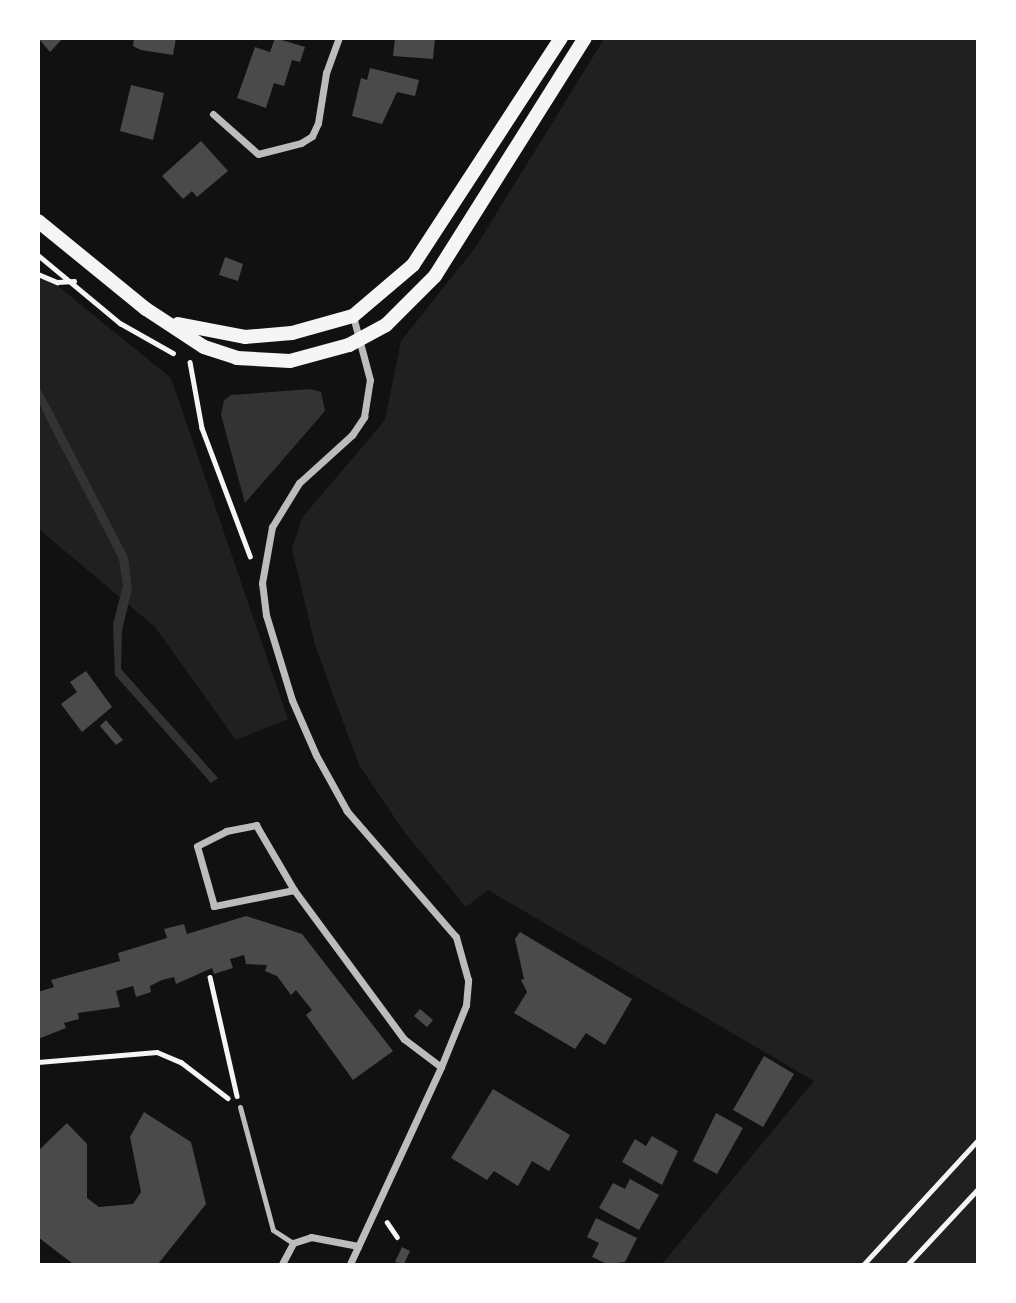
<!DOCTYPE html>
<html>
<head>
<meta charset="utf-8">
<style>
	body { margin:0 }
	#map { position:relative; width:1016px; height:1303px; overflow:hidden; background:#111; font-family:Montserrat,sans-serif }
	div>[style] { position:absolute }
	.green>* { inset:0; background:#202020 }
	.water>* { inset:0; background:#333 }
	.building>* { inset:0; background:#4a4a4a }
	.path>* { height:4.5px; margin:-2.25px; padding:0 2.25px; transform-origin:2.25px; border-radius:2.25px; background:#f5f5f5 }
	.service>* { height:5px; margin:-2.5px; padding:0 2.5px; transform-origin:2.5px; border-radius:2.5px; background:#bcbcbc }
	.minor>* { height:7px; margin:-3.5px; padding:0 3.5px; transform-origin:3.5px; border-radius:3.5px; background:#bcbcbc }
	.secondary>* { height:14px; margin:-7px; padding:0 7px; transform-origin:7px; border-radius:7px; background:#f5f5f5 }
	span { translate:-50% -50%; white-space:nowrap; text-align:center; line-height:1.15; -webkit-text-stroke:7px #fff; paint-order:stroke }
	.frame { position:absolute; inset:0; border:40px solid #fff; pointer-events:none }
</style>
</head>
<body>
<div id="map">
	<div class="green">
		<div style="clip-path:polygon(604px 39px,977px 39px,977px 1264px,662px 1264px,814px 1081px,488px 890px,466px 907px,405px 833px,359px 765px,315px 645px,292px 549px,302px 518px,385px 420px,401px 341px,475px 248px)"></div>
		<div style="clip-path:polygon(38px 270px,171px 378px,288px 719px,236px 740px,155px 627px,39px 529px)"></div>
	</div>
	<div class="water">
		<div style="clip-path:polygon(38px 384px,128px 557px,132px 589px,122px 630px,121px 669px,218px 778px,211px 783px,115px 675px,113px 624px,123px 586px,119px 559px,46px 418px,39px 402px)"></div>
		<div style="clip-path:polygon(311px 389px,321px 392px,325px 411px,245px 503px,221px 415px,224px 400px,231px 395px)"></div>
	</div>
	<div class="building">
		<div style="clip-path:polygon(38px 38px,63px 38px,50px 52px)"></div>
		<div style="clip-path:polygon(134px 38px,176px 38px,173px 55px,141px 50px,133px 46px)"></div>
		<div style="clip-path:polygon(275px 38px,305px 47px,300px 62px,292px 60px,284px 86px,274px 83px,266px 108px,237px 98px,255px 47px,270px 52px)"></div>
		<div style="clip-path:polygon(395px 38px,435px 38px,433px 59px,393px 56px)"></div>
		<div style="clip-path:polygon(370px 68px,419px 80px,415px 96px,397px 92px,382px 124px,352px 116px,361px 78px,367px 80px)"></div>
		<div style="clip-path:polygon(131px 85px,164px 93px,153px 140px,120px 131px)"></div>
		<div style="clip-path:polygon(201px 141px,228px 171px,197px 197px,192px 191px,183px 199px,162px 176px)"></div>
		<div style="clip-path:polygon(225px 257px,243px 264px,238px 281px,219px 275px)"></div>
		<div style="clip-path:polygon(86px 671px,112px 707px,82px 732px,61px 704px,77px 692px,70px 682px)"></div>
		<div style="clip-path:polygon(106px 720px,123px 740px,116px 745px,100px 726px)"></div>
		<div style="clip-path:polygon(246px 916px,302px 934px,393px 1051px,353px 1080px,306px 1015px,312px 1010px,296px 990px,291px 995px,277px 976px,265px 971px,267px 965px,246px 964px,244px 955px,230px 959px,233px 968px,214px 974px,212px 968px,176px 984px,174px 977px,162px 980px,150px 986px,151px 992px,136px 997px,133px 986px,116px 991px,120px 1007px,78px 1013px,79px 1019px,64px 1023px,66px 1028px,38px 1039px,38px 992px,54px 987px,51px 980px,120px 961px,118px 953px,167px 938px,164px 929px,184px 924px,187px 934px)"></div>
		<div style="clip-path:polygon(520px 932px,632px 999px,605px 1045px,586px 1033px,575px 1049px,514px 1013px,527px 992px,521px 980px,524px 979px,515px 939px)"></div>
		<div style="clip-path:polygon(420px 1009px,433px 1020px,427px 1027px,414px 1016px)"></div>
		<div style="clip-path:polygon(764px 1056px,794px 1074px,763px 1127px,733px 1110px)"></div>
		<div style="clip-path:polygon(493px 1089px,570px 1135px,549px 1171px,532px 1161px,518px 1186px,494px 1171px,487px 1180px,451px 1158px)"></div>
		<div style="clip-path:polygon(144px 1112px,191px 1142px,206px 1204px,158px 1264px,73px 1264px,38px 1237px,38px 1151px,67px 1123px,87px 1144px,87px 1198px,99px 1207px,133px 1204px,141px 1192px,130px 1137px)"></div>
		<div style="clip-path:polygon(716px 1113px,743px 1128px,717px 1174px,693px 1161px)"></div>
		<div style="clip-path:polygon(652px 1136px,678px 1151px,662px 1185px,622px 1162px,635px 1139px,646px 1146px)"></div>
		<div style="clip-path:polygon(630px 1179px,659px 1195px,639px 1230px,599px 1208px,613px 1183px,625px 1189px)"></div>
		<div style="clip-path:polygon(596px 1218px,637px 1238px,625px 1262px,607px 1264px,592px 1257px,599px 1243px,587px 1237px)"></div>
		<div style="clip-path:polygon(402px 1247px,410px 1251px,404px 1264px,395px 1262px)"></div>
	</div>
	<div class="path">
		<div style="left:38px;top:255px;width:107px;rotate:39.7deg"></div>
		<div style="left:120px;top:323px;width:61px;rotate:29.5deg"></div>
		<div style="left:38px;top:274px;width:21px;rotate:23deg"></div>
		<div style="left:57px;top:282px;width:17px;rotate:-3deg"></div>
		<div style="left:190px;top:362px;width:67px;rotate:79.7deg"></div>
		<div style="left:202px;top:428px;width:137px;rotate:69.4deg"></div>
		<div style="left:210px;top:977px;width:122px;rotate:77.2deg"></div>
		<div style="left:38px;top:1062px;width:119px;rotate:-4.8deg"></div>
		<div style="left:157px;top:1052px;width:26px;rotate:23deg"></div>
		<div style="left:181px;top:1062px;width:59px;rotate:37.5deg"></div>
		<div style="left:387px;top:1222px;width:18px;rotate:56deg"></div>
		<div style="left:864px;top:1264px;width:168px;rotate:-47.4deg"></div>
		<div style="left:908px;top:1264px;width:103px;rotate:-47deg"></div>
	</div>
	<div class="service">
		<div style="left:240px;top:1107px;width:127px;rotate:75deg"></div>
		<div style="left:273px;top:1230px;width:24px;rotate:33deg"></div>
	</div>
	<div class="minor">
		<div style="left:213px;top:114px;width:60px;rotate:41.6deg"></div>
		<div style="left:258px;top:154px;width:44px;rotate:-14.3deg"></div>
		<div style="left:301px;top:143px;width:13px;rotate:-32deg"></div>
		<div style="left:312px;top:136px;width:14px;rotate:-65deg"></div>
		<div style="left:318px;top:123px;width:51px;rotate:-80.9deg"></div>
		<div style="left:326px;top:73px;width:37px;rotate:-70deg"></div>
		<div style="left:294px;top:890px;width:82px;rotate:168.7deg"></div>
		<div style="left:214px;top:906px;width:62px;rotate:-105.8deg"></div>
		<div style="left:197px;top:846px;width:33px;rotate:-27deg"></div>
		<div style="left:226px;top:831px;width:31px;rotate:-11deg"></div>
		<div style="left:256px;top:825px;width:75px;rotate:59.7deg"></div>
		<div style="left:294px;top:890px;width:185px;rotate:53.6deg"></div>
		<div style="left:404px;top:1039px;width:46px;rotate:37.1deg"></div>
		<div style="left:282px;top:1264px;width:24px;rotate:-62deg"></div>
		<div style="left:293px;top:1243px;width:19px;rotate:-18deg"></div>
		<div style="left:311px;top:1237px;width:48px;rotate:10.8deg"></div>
		<div style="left:350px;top:1264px;width:217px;rotate:-65.2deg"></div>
		<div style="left:441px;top:1067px;width:67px;rotate:-68deg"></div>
		<div style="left:466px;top:1005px;width:25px;rotate:-85deg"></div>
		<div style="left:468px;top:980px;width:45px;rotate:-105.6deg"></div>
		<div style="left:456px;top:937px;width:167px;rotate:-130.9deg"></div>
		<div style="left:347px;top:811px;width:64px;rotate:-119deg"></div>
		<div style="left:316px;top:755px;width:60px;rotate:-113.6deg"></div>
		<div style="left:292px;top:700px;width:89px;rotate:-107deg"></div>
		<div style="left:266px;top:615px;width:32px;rotate:-97deg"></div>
		<div style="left:262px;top:583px;width:57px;rotate:-79.9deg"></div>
		<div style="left:272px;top:527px;width:52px;rotate:-58.5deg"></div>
		<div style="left:299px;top:483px;width:72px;rotate:-42.2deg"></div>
		<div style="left:352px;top:435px;width:22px;rotate:-56deg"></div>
		<div style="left:364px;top:417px;width:37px;rotate:-81deg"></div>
		<div style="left:370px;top:380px;width:66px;rotate:-104.9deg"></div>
	</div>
	<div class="secondary">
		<div style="left:38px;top:221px;width:139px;rotate:39.2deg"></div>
		<div style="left:146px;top:309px;width:69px;rotate:33.2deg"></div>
		<div style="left:204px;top:347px;width:35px;rotate:18deg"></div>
		<div style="left:237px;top:358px;width:53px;rotate:3.2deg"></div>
		<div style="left:290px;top:361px;width:61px;rotate:-15.2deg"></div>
		<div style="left:349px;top:345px;width:42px;rotate:-28.4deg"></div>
		<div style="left:386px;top:325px;width:69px;rotate:-45deg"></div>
		<div style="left:435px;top:276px;width:281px;rotate:-57.8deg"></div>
		<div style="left:178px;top:324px;width:68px;rotate:11deg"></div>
		<div style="left:245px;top:337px;width:47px;rotate:-4.9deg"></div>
		<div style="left:292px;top:333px;width:63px;rotate:-15.6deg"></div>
		<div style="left:353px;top:316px;width:79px;rotate:-40.4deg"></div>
		<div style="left:413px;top:265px;width:271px;rotate:-56.9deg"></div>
	</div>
	<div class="frame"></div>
</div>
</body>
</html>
